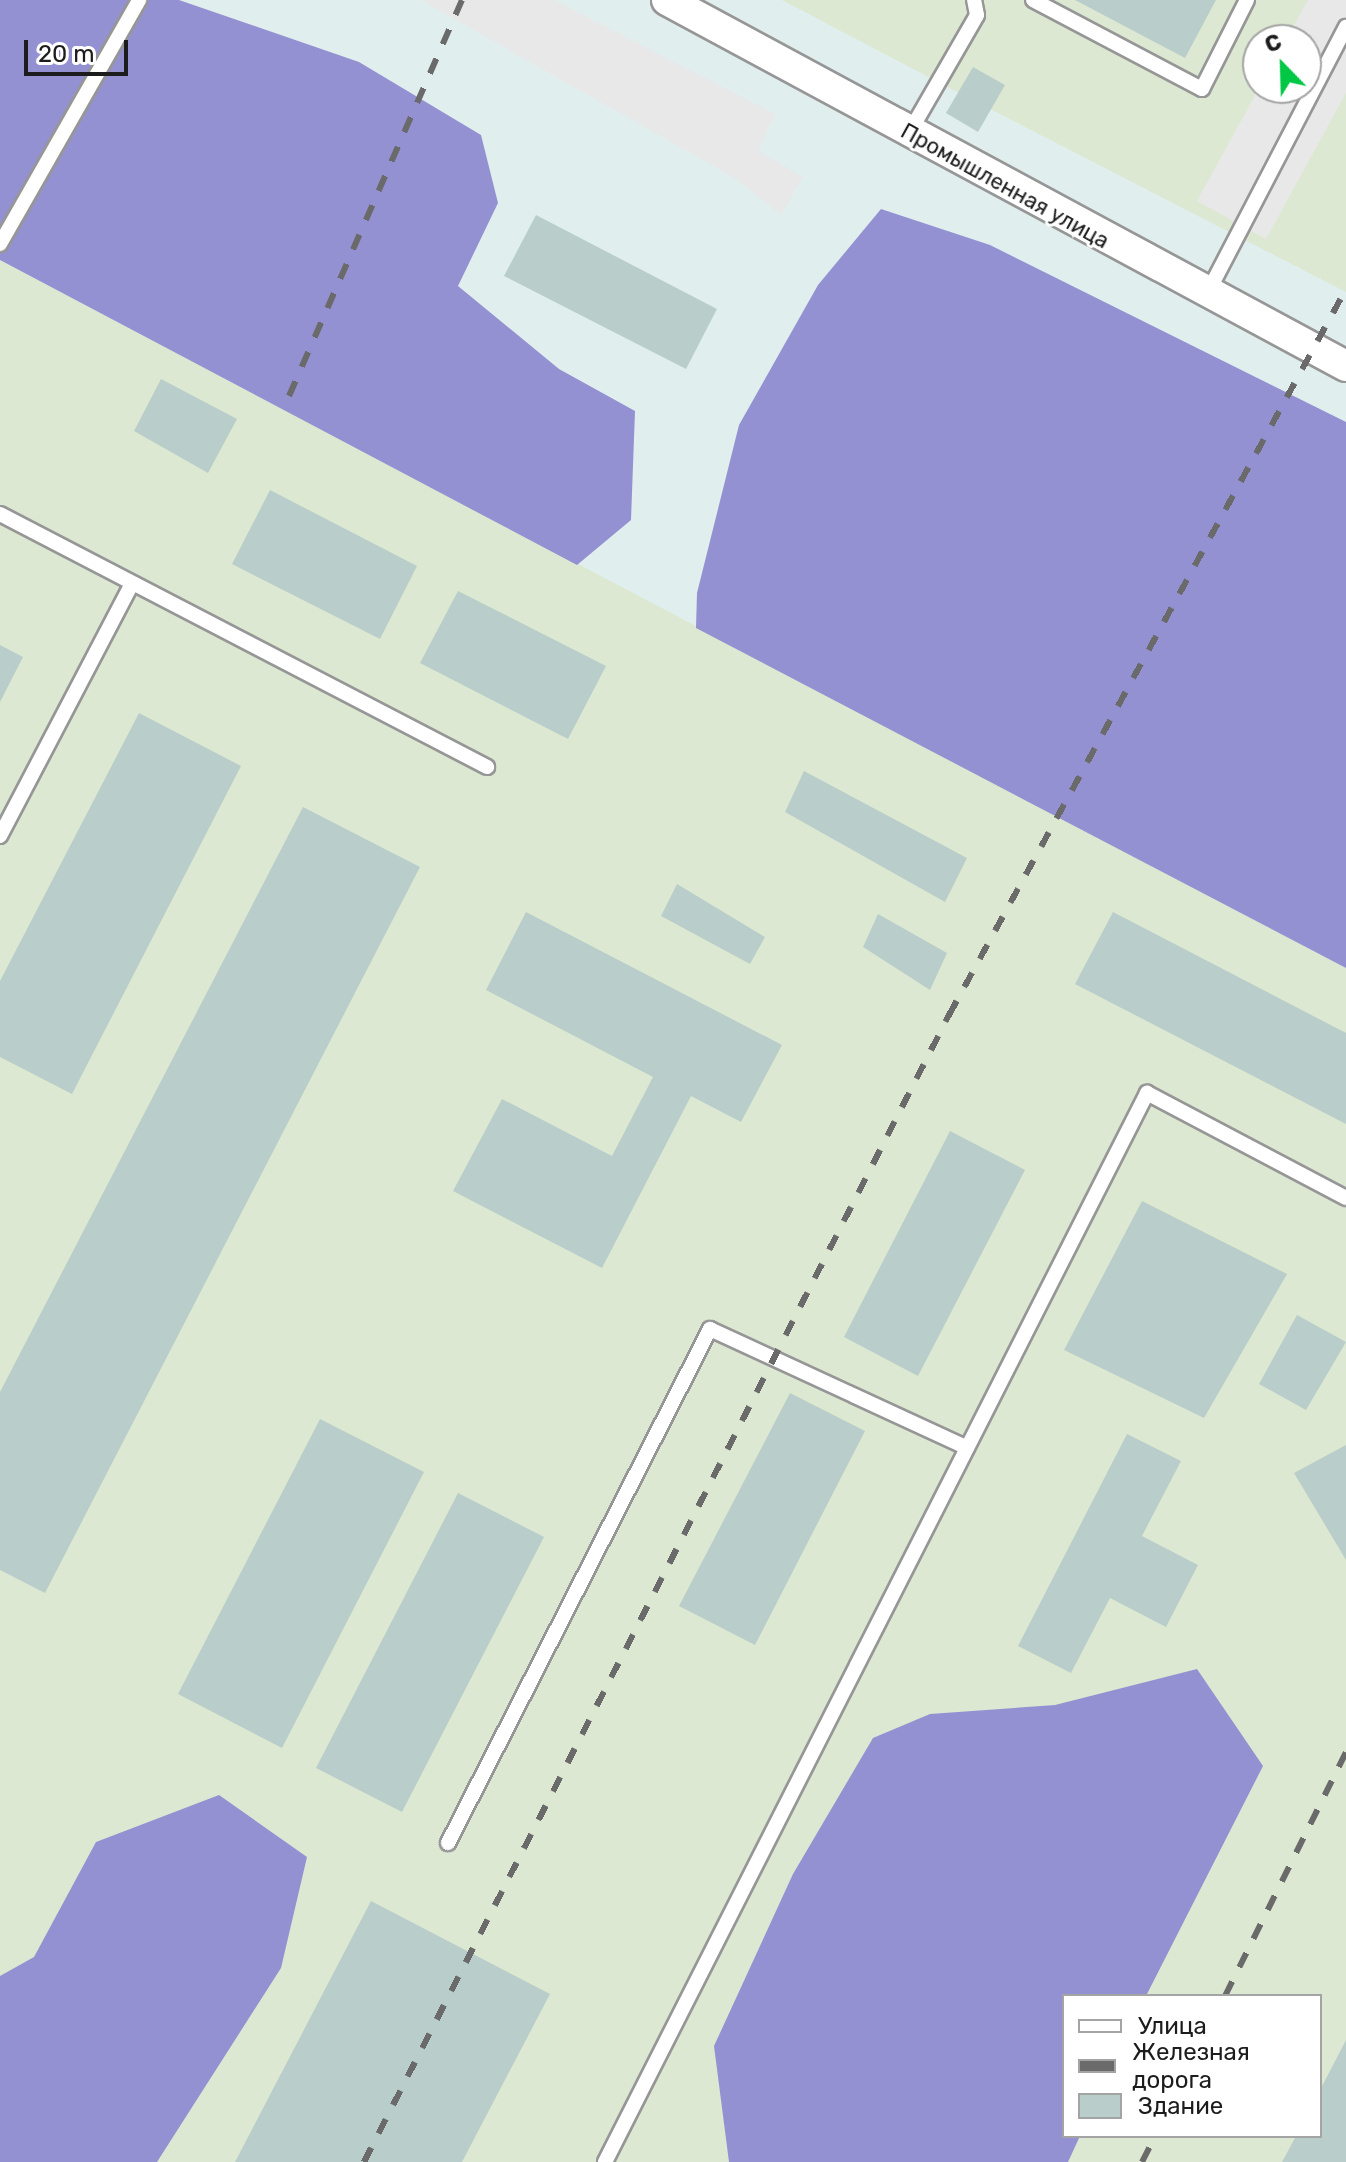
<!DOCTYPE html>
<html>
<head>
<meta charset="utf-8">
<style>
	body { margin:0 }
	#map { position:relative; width:1346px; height:2162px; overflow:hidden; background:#e0eeee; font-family:Rubik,sans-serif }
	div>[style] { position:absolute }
	.industrial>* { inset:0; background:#dce8d1 }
	.forest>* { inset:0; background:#9491d2 }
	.parking>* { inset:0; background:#e8e8e8 }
	.building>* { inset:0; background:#b9ceca }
	.roads { filter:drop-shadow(2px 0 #969696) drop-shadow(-2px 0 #969696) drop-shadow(0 2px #969696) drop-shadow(0 -2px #969696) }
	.service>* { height:14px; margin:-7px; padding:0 7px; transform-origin:7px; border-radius:7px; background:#fff }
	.minor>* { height:30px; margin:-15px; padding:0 15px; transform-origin:15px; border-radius:15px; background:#fff }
	.rail>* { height:6px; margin-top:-3px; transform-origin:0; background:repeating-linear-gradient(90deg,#6a6a6a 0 16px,transparent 0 32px) }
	span { translate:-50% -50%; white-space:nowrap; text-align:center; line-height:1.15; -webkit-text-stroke:6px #fff; paint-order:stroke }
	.street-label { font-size:22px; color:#1c1c1c }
	.legend { position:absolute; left:1062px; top:1994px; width:260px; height:144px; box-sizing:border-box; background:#fff; border:2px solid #a4a4a4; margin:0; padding:10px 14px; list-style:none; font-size:24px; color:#1c1c1c }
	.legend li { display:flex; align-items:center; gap:16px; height:40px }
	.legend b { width:40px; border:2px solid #a4a4a4 }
	.north { position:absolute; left:1242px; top:24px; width:80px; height:80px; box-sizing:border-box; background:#fff; border:2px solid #a4a4a4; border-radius:50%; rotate:337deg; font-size:22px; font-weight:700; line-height:32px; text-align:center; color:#1c1c1c }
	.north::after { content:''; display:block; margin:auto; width:28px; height:36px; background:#00c844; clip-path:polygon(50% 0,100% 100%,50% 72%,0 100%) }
	.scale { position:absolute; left:24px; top:40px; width:104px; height:36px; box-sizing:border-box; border:4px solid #1c1c1c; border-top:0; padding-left:10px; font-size:24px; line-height:28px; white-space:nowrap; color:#1c1c1c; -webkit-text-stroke:6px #fff; paint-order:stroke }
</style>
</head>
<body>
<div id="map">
	<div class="industrial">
		<div style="clip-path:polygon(evenodd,782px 0,1346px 0,1346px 292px,938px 82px,782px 0,1258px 40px,1306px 40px,1306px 88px,1258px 88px,1258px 40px)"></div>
		<div style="clip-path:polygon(evenodd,0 260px,1346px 968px,1346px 2162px,0 2162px,0 260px,1064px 1996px,1320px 1996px,1320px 2136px,1064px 2136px,1064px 1996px)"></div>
	</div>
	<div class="forest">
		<div style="clip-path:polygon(0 0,179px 0,359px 62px,481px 135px,498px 203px,458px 286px,559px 369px,635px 411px,631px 520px,577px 565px,0 260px)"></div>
		<div style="clip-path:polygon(881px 209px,990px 245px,1346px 422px,1346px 968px,696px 628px,697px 593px,739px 425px,818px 285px)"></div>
		<div style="clip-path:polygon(1197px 1669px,1263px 1766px,1146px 1996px,1064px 1996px,1064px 2136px,1080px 2136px,1068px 2162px,729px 2162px,714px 2046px,793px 1874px,873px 1738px,930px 1714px,1055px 1705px)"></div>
		<div style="clip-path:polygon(219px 1795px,307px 1857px,281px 1968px,157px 2162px,0 2162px,0 1976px,34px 1957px,96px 1842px)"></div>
	</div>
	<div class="parking">
		<div style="clip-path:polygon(421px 0,554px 0,775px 114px,758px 151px,803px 177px,781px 215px,738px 180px)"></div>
		<div style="clip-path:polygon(1308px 0,1346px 0,1346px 93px,1266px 239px,1197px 201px,1259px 88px,1306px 88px,1306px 40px,1286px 40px)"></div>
	</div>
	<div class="building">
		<div style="clip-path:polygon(1075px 0,1216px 0,1185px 58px)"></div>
		<div style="clip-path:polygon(973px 67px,1005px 85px,978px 132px,946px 113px)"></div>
		<div style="clip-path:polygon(536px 215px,717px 309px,686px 369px,504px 276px)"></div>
		<div style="clip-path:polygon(161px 379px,237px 419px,208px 473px,134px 431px)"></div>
		<div style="clip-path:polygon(270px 490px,417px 566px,380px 639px,232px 564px)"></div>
		<div style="clip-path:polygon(458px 591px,606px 666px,568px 739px,420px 663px)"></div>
		<div style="clip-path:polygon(0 645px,23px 657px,0 702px)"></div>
		<div style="clip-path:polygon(139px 713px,241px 766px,72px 1094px,0 1057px,0 981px)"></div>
		<div style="clip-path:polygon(804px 771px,967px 858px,945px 902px,785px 812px)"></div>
		<div style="clip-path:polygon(303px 807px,420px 867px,45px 1593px,0 1570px,0 1392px)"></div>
		<div style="clip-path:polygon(677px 884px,765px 937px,750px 964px,661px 916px)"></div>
		<div style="clip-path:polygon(526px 912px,782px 1045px,741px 1122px,691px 1096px,602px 1268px,453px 1191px,502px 1099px,612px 1156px,653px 1077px,486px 990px)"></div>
		<div style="clip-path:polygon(1113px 912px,1346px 1033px,1346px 1124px,1075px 984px)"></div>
		<div style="clip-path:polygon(878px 914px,947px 953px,930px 990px,863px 947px)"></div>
		<div style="clip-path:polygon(950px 1131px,1025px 1170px,918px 1376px,844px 1337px)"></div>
		<div style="clip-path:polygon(1142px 1201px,1287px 1274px,1204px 1418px,1064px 1350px)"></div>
		<div style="clip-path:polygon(1297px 1315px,1346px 1342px,1306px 1410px,1259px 1384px)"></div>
		<div style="clip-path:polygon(790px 1393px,865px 1431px,755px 1645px,679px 1606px)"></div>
		<div style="clip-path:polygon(320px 1419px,424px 1472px,282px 1748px,178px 1694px)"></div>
		<div style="clip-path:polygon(1127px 1434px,1181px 1461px,1142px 1536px,1198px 1565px,1166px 1627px,1110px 1598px,1071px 1673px,1018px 1646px)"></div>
		<div style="clip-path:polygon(1346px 1445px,1346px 1560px,1294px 1473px)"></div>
		<div style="clip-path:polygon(458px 1493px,544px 1537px,402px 1812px,316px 1768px)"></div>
		<div style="clip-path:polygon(371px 1901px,550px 1994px,462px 2162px,235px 2162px)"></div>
		<div style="clip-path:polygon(1346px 2040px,1346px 2162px,1282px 2162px,1296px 2136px,1320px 2136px,1320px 2090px)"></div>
	</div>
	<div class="roads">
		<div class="service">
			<div style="left:1033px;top:0;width:191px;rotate:27.8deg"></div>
			<div style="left:1202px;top:89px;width:100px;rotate:-63.2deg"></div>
			<div style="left:909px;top:133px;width:136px;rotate:-60deg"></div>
			<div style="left:977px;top:15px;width:15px;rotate:-101deg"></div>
			<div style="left:0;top:244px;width:281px;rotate:-60.3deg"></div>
			<div style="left:1208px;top:292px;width:299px;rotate:-62.5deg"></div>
			<div style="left:0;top:514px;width:549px;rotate:27.45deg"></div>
			<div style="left:0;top:836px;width:285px;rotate:-62.4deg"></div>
			<div style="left:448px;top:1843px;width:577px;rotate:-62.99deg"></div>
			<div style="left:710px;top:1329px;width:283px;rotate:24.8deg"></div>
			<div style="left:605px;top:2162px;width:1199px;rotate:-63.11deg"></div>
			<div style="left:1147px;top:1093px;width:225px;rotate:27.8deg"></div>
		</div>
		<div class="minor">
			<div style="left:667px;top:0;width:771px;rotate:28.33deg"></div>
		</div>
	</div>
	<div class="rail">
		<div style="left:289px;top:396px;width:432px;rotate:-66.4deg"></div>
		<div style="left:1225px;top:1996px;width:272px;rotate:-63.6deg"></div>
		<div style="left:364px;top:2162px;width:1288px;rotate:-62.98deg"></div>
		<div style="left:949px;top:1015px;width:827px;rotate:-61.33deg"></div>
		<div style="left:1142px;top:2162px;width:29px;rotate:-63deg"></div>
	</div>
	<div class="street-label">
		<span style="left:1005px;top:186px;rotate:29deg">Промышленная улица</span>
	</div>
	<ul class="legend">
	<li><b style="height:10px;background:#fff"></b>Улица</li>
	<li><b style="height:10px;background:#6a6a6a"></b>Железная дорога</li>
	<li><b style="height:22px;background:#b9ceca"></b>Здание</li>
	</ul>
	<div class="north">С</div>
	<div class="scale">20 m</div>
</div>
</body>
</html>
